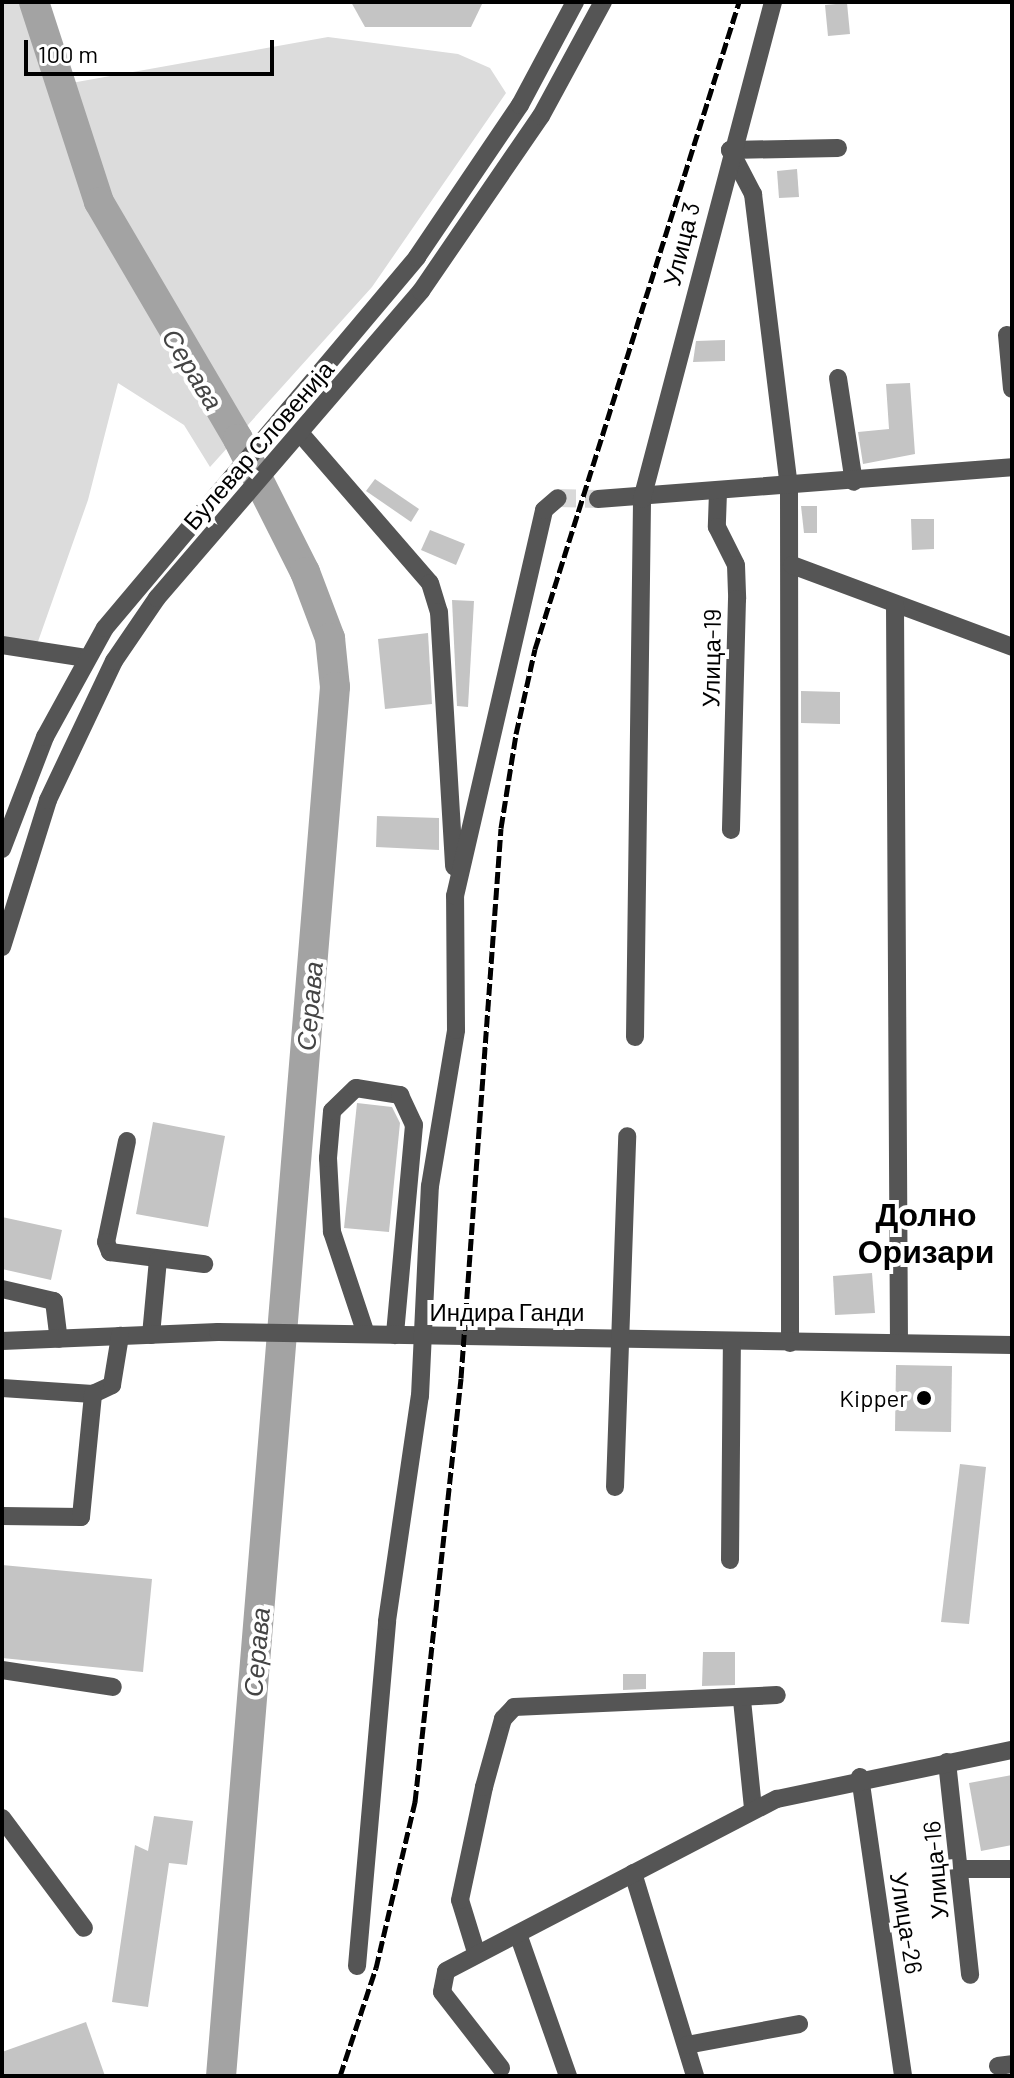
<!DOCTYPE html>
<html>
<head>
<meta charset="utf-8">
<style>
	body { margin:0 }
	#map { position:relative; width:1014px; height:2078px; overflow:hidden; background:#fff; font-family:Barlow,sans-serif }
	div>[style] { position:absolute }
	.green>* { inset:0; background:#dcdcdc }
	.river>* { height:30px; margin:-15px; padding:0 15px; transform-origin:15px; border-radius:15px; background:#a3a3a3 }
	.building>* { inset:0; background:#c4c4c4 }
	.minor-tunnel>* { height:18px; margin-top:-9px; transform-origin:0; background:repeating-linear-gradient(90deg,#d9d9d9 0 18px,transparent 0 27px) }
	.minor>* { height:18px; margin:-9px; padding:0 9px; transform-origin:9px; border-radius:9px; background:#555 }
	.rail>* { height:5px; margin-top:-2.5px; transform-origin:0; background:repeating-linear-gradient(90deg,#000 0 12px,transparent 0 16px) }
	.dots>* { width:22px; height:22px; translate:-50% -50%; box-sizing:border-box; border:4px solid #fff; border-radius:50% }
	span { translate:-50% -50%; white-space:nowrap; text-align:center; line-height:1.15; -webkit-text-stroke:8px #fff; paint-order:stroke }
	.street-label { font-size:24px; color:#000 }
	.poi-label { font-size:24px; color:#000 }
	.right { translate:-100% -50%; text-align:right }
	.water-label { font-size:26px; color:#444; font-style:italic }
	.district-label { font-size:32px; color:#000; font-weight:700 }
	.frame { position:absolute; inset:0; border:4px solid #000; pointer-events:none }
	.scale { position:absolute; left:24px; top:40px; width:250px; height:36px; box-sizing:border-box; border:4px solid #000; border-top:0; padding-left:10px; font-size:24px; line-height:28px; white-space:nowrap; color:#000; -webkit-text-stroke:6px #fff; paint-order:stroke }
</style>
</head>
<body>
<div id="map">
	<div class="green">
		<div style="clip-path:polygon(2px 2px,34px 2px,60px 85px,328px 37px,458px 54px,490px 68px,506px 93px,372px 287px,210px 467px,184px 425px,118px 383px,88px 500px,35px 650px,2px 645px)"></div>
	</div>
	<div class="river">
		<div style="left:34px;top:2px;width:210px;rotate:72deg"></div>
		<div style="left:99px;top:202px;width:275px;rotate:59.6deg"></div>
		<div style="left:238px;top:439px;width:149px;rotate:63.3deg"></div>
		<div style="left:305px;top:572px;width:71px;rotate:69.3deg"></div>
		<div style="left:330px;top:638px;width:49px;rotate:84.2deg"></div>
		<div style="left:335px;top:687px;width:1394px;rotate:94.69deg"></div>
	</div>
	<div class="building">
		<div style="clip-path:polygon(351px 2px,483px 2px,471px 27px,365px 27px)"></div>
		<div style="clip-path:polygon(847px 3px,850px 34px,828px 36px,825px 5px)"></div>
		<div style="clip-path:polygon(797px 169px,799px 197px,779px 198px,777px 171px)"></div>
		<div style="clip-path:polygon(725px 340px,725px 361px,693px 362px,696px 341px)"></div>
		<div style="clip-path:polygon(910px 383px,915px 454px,863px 464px,858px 432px,889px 429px,886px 384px)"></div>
		<div style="clip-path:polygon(375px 479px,419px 509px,411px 522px,366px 491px)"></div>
		<div style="clip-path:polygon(801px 506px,817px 506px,817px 533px,804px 533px)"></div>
		<div style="clip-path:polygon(911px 519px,934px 519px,934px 549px,912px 550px)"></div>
		<div style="clip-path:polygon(430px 530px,465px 544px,456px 565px,421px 550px)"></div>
		<div style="clip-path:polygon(452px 600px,474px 601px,468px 707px,457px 706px)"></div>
		<div style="clip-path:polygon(428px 633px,432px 704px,385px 709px,378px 639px)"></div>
		<div style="clip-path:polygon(801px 691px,840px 692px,840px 724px,801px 723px)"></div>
		<div style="clip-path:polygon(377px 816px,439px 818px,439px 850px,376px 847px)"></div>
		<div style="clip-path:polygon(357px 1103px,392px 1107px,400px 1123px,389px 1232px,344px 1228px)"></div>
		<div style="clip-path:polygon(153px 1122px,225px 1136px,208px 1227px,136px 1214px)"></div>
		<div style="clip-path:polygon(2px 1217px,62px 1230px,51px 1280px,2px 1269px)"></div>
		<div style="clip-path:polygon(872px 1273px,875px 1313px,835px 1315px,833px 1276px)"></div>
		<div style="clip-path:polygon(896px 1365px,952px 1366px,951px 1432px,895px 1431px)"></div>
		<div style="clip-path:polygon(960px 1464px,986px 1467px,969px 1624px,941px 1622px)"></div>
		<div style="clip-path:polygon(2px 1565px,152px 1579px,143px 1672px,2px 1658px)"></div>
		<div style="clip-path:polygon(703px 1652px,735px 1652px,735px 1685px,702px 1686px)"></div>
		<div style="clip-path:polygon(623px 1674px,646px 1674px,646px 1689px,623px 1690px)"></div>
		<div style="clip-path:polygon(1012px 1775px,1012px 1845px,981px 1851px,969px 1783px)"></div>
		<div style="clip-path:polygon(154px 1816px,193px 1821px,187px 1865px,169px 1863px,148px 2007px,112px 2002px,135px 1845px,148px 1851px)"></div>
		<div style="clip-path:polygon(86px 2022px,105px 2076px,2px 2076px,2px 2052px)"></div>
	</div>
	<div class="minor-tunnel">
		<div style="left:558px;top:498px;width:40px;rotate:1.4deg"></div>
	</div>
	<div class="minor">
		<div style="left:730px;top:150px;width:50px;rotate:62.4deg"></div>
		<div style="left:753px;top:194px;width:296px;rotate:83deg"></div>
		<div style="left:789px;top:488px;width:855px;rotate:89.93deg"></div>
		<div style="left:730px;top:150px;width:108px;rotate:-1.1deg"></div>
		<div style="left:1007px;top:335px;width:54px;rotate:84.7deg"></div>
		<div style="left:838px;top:378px;width:105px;rotate:81.3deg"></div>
		<div style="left:300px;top:433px;width:198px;rotate:49.1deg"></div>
		<div style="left:430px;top:583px;width:30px;rotate:73deg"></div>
		<div style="left:439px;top:612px;width:255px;rotate:86.6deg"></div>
		<div style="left:718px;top:492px;width:35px;rotate:92deg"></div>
		<div style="left:717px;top:527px;width:42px;rotate:63.4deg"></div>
		<div style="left:736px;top:565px;width:34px;rotate:88deg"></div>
		<div style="left:737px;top:599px;width:231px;rotate:91.5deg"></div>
		<div style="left:598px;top:499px;width:415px;rotate:-4.4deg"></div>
		<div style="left:792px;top:565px;width:235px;rotate:20.4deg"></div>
		<div style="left:895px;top:605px;width:737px;rotate:89.69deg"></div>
		<div style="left:2px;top:645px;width:85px;rotate:8.8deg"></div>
		<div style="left:2px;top:849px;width:120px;rotate:-69deg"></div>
		<div style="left:45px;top:737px;width:124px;rotate:-61.2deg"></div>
		<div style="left:105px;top:628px;width:485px;rotate:-49.9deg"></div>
		<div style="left:417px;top:257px;width:184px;rotate:-55.9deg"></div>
		<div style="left:520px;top:105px;width:117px;rotate:-61.9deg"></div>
		<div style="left:2px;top:947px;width:154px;rotate:-72.6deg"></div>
		<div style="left:48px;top:800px;width:154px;rotate:-64.6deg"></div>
		<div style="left:114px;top:661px;width:76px;rotate:-55.7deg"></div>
		<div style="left:157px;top:598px;width:405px;rotate:-49.3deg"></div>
		<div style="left:421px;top:291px;width:212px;rotate:-55.6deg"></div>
		<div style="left:541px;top:116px;width:130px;rotate:-61.5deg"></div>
		<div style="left:635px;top:1037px;width:538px;rotate:-89.25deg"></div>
		<div style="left:642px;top:499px;width:514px;rotate:-75.23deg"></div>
		<div style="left:127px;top:1141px;width:103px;rotate:101.7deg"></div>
		<div style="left:106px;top:1242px;width:11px;rotate:68deg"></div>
		<div style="left:110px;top:1252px;width:95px;rotate:7.3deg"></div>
		<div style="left:2px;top:1289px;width:53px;rotate:13deg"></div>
		<div style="left:54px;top:1301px;width:38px;rotate:83deg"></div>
		<div style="left:366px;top:1334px;width:108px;rotate:-108.4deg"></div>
		<div style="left:332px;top:1232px;width:74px;rotate:-93.1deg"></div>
		<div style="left:328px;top:1158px;width:47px;rotate:-85.1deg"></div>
		<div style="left:332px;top:1111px;width:33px;rotate:-44deg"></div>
		<div style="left:356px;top:1088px;width:45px;rotate:9deg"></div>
		<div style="left:400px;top:1095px;width:33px;rotate:65deg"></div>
		<div style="left:414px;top:1125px;width:211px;rotate:95.2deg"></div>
		<div style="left:151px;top:1335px;width:75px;rotate:-84.7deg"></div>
		<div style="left:2px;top:1341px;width:216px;rotate:-2.4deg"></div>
		<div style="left:218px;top:1332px;width:794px;rotate:0.94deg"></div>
		<div style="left:2px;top:1388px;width:91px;rotate:3.8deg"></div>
		<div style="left:93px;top:1394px;width:21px;rotate:-25deg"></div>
		<div style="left:112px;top:1385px;width:50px;rotate:-80.7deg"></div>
		<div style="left:615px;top:1487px;width:351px;rotate:-88deg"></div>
		<div style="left:2px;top:1516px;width:79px;rotate:0.7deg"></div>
		<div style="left:81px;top:1517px;width:124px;rotate:-84.4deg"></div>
		<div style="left:730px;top:1560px;width:219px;rotate:-89.5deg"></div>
		<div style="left:2px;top:1670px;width:112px;rotate:8.7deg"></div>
		<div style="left:742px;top:1700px;width:110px;rotate:84.2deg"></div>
		<div style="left:947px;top:1762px;width:214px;rotate:83.8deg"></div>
		<div style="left:860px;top:1777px;width:302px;rotate:81.8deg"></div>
		<div style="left:2px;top:1818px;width:137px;rotate:53.3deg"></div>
		<div style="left:964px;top:1869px;width:48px"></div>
		<div style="left:633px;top:1873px;width:212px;rotate:73deg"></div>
		<div style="left:518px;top:1934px;width:151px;rotate:70.6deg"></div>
		<div style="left:476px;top:1952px;width:54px;rotate:-107.1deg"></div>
		<div style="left:460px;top:1900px;width:116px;rotate:-78deg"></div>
		<div style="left:484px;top:1787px;width:71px;rotate:-74.4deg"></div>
		<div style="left:503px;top:1719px;width:16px;rotate:-47deg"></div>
		<div style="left:514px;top:1707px;width:263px;rotate:-2.6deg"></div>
		<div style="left:357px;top:1966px;width:346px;rotate:-85deg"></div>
		<div style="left:387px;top:1621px;width:227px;rotate:-81.7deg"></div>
		<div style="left:420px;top:1396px;width:210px;rotate:-87.3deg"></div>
		<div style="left:430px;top:1186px;width:158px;rotate:-80.5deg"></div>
		<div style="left:456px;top:1030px;width:134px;rotate:-90.4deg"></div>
		<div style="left:455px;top:896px;width:396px;rotate:-77deg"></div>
		<div style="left:544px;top:510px;width:18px;rotate:-41deg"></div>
		<div style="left:687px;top:2045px;width:114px;rotate:-10.6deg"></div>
		<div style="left:998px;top:2066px;width:14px;rotate:-8deg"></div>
		<div style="left:501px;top:2068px;width:96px;rotate:-127.8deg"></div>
		<div style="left:442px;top:1992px;width:21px;rotate:-79deg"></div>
		<div style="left:446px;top:1971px;width:373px;rotate:-27.5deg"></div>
		<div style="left:777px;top:1799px;width:240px;rotate:-11.8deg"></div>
	</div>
	<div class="rail">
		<div style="left:340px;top:2076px;width:114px;rotate:-71.6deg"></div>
		<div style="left:376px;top:1968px;width:171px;rotate:-76.8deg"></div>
		<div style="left:415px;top:1802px;width:426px;rotate:-83.8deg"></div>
		<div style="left:461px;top:1378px;width:551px;rotate:-85.84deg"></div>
		<div style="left:501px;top:828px;width:95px;rotate:-80.9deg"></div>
		<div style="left:516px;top:734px;width:87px;rotate:-77.4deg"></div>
		<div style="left:535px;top:649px;width:678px;rotate:-72.5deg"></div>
	</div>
	<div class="dots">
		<div style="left:924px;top:1398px;background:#000"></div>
	</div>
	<div class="street-label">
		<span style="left:681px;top:244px;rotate:-76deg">Улица 3</span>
		<span style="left:258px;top:445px;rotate:-49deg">Булевар Словенија</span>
		<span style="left:711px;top:658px;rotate:-89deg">Улица-19</span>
		<span style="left:507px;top:1312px">Индира Ганди</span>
		<span style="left:935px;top:1870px;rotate:-95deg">Улица-16</span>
		<span style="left:907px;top:1923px;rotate:81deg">Улица-26</span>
	</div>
	<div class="poi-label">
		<span class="right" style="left:908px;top:1398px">Kipper</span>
	</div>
	<div class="water-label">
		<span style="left:193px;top:369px;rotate:58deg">Серава</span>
		<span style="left:309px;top:1006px;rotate:-85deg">Серава</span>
		<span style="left:256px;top:1652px;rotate:-85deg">Серава</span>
	</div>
	<div class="district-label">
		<span style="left:926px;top:1232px">Долно<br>Оризари</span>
	</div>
	<div class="frame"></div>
	<div class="scale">100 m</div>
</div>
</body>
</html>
